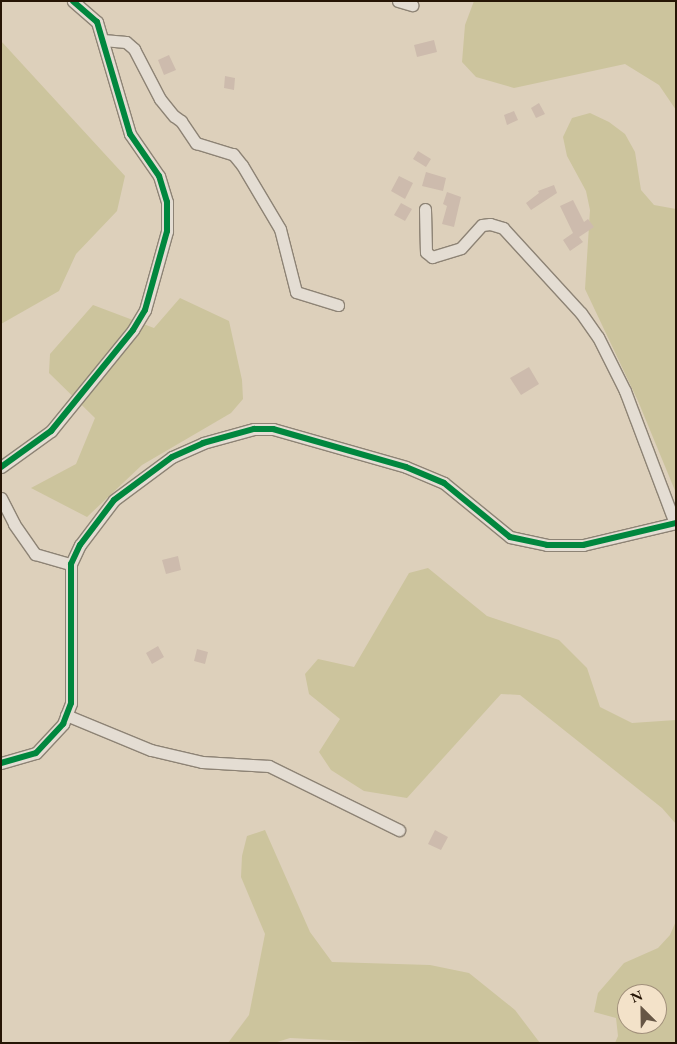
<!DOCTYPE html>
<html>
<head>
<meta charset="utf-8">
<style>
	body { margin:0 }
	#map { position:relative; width:677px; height:1044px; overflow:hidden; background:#ddd0bb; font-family:"EB Garamond",serif }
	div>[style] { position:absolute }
	.green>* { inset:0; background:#ccc49d }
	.building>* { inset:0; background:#cdbbad }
	.roads { filter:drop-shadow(1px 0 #8d8375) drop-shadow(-1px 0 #8d8375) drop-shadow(0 1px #8d8375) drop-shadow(0 -1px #8d8375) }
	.minor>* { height:11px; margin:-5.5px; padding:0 5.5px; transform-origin:5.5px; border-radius:5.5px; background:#e4ddd3 }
	.cycleway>* { height:6px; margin:-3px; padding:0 3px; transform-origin:3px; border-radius:3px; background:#00873e }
	span { translate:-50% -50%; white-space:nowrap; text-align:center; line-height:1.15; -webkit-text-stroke:5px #f3e2c9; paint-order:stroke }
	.frame { position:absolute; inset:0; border:2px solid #261505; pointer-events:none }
	.north { position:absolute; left:617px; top:984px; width:50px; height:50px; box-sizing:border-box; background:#f3e2c9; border:1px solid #a1907b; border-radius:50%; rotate:337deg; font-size:14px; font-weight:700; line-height:20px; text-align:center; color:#261505 }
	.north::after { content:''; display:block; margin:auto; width:18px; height:22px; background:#665645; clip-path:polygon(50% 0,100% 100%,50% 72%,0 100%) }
</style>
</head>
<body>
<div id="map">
	<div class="green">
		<div style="clip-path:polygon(474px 1px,676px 1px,676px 110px,659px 85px,625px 64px,514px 88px,476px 77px,462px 62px,465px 25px)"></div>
		<div style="clip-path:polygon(1px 41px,125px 176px,117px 211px,76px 254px,59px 291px,1px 324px)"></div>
		<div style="clip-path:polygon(590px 113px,609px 122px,625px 134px,635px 152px,641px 190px,654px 205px,676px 209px,676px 493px,638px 401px,585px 289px,590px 210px,586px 191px,567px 156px,563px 137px,572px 118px)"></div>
		<div style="clip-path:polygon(180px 298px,229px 321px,242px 380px,243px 399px,231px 413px,142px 465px,87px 517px,31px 488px,76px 464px,95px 418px,49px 373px,50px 354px,93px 305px,154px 328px)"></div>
		<div style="clip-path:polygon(428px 568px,487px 616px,559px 640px,587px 668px,600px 707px,632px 723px,676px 720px,676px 824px,662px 808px,520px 695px,501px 694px,407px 798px,364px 791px,331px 770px,319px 752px,340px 719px,309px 694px,305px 674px,318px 659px,354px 667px,409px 573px)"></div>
		<div style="clip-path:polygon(265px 830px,310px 932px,332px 962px,430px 965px,469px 973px,515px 1010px,540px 1043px,389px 1043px,290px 1038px,274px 1043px,228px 1043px,249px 1015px,265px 934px,241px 877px,242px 856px,247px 836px)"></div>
		<div style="clip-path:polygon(evenodd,676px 921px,676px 1043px,615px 1043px,618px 1036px,616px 1018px,594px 1012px,598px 993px,624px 963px,658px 948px,670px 935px,676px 921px,627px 994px,657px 994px,657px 1024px,627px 1024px,627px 994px)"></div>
	</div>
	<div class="building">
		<div style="clip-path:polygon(434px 40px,437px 52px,417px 57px,414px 45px)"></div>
		<div style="clip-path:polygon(169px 55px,176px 70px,164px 75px,158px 60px)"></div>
		<div style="clip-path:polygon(225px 76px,235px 78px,234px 90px,224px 88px)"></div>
		<div style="clip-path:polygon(539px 103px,545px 114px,536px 118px,531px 108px)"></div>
		<div style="clip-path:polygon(514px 111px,518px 120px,507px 125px,504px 115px)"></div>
		<div style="clip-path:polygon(418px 151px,431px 159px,426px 167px,413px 159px)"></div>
		<div style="clip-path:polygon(426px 172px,446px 178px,443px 191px,422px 186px)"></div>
		<div style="clip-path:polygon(399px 176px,413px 183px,405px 199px,391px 191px)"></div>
		<div style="clip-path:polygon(554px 185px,557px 193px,531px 210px,526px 203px,539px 193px,538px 191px)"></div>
		<div style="clip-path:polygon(447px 192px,461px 197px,454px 227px,442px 224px,447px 206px,443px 204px)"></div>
		<div style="clip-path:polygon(573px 200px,584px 222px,588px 219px,594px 227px,579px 237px,583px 242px,570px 251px,563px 240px,573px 233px,560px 206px)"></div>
		<div style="clip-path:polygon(401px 203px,412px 209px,405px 221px,394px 215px)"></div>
		<div style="clip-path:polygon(529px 367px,539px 384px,521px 395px,510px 378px)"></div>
		<div style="clip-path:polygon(178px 556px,181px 570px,166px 574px,162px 560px)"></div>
		<div style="clip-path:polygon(158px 646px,164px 657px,152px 664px,146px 653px)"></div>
		<div style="clip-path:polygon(197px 649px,208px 652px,205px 664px,194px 661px)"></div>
		<div style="clip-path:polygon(435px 830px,448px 837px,441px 850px,428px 844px)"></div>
	</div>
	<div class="roads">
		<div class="minor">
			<div style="left:398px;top:1px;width:15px;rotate:16deg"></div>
			<div style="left:103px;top:40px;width:23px;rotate:5deg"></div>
			<div style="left:126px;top:42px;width:11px;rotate:41deg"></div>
			<div style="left:134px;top:49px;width:56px;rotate:62.5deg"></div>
			<div style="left:160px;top:99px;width:22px;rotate:51deg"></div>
			<div style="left:174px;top:116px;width:9px;rotate:36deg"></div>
			<div style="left:181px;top:121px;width:27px;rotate:56deg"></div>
			<div style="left:196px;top:143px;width:39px;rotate:17deg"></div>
			<div style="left:233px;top:154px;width:14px;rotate:51deg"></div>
			<div style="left:242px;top:165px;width:74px;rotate:59.3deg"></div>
			<div style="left:280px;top:229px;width:65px;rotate:75.7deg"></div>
			<div style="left:296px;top:292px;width:44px;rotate:17.2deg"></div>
			<div style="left:425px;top:209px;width:43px;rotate:88.7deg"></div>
			<div style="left:426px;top:252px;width:8px;rotate:40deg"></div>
			<div style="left:432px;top:257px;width:30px;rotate:-17deg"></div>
			<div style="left:461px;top:248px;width:31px;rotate:-48deg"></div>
			<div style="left:482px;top:225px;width:8px;rotate:-7deg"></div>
			<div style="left:490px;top:224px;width:14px;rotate:17deg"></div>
			<div style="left:503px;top:228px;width:115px;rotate:47.5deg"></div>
			<div style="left:581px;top:313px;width:29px;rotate:55deg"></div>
			<div style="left:598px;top:337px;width:60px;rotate:63.4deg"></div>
			<div style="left:625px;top:391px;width:141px;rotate:69.3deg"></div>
			<div style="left:1px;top:467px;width:62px;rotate:-35.8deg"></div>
			<div style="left:51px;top:431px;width:130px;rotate:-50.9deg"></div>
			<div style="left:133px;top:330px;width:23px;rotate:-59deg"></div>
			<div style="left:145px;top:310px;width:82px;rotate:-74.4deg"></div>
			<div style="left:167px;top:231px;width:29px;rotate:-90deg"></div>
			<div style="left:167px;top:202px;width:27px;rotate:-107deg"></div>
			<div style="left:159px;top:176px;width:51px;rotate:-124.6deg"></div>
			<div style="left:130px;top:134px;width:117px;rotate:-106.4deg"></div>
			<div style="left:97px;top:22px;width:32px;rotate:-139deg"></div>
			<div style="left:1px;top:498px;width:29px;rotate:63deg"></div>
			<div style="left:14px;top:524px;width:37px;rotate:55deg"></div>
			<div style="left:35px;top:554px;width:37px;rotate:16deg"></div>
			<div style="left:66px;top:715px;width:92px;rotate:22.4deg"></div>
			<div style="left:151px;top:750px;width:52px;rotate:13.2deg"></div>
			<div style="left:202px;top:762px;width:67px;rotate:3.4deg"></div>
			<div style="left:269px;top:766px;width:145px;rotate:26.2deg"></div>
			<div style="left:1px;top:763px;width:36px;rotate:-16deg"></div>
			<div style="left:36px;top:753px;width:40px;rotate:-47deg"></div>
			<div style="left:63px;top:724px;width:22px;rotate:-69deg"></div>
			<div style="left:71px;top:703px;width:139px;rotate:-90deg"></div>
			<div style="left:71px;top:564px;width:21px;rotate:-65deg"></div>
			<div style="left:80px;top:545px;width:56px;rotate:-52.9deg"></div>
			<div style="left:114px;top:500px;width:72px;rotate:-36.6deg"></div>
			<div style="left:172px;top:457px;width:34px;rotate:-24deg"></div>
			<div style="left:203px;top:443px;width:53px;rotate:-15.4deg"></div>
			<div style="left:254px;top:429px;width:19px"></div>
			<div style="left:273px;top:429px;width:138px;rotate:15.9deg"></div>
			<div style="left:406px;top:467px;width:41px;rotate:22.8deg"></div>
			<div style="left:444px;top:483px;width:85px;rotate:39.3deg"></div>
			<div style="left:510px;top:537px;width:38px;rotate:12deg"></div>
			<div style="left:547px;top:545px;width:36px"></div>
			<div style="left:583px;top:545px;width:96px;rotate:-13.3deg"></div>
		</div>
	</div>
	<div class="cycleway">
		<div style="left:1px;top:467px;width:62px;rotate:-35.8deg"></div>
		<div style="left:51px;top:431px;width:130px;rotate:-50.9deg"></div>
		<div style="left:133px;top:330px;width:23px;rotate:-59deg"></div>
		<div style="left:145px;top:310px;width:82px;rotate:-74.4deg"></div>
		<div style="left:167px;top:231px;width:29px;rotate:-90deg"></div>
		<div style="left:167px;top:202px;width:27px;rotate:-107deg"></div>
		<div style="left:159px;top:176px;width:51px;rotate:-124.6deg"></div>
		<div style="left:130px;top:134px;width:117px;rotate:-106.4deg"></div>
		<div style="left:97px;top:22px;width:32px;rotate:-139deg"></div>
		<div style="left:1px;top:763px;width:36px;rotate:-16deg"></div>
		<div style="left:36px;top:753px;width:40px;rotate:-47deg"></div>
		<div style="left:63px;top:724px;width:22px;rotate:-69deg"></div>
		<div style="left:71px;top:703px;width:139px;rotate:-90deg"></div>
		<div style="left:71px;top:564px;width:21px;rotate:-65deg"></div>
		<div style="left:80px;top:545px;width:56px;rotate:-52.9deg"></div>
		<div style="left:114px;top:500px;width:72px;rotate:-36.6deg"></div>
		<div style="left:172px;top:457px;width:34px;rotate:-24deg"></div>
		<div style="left:203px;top:443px;width:53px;rotate:-15.4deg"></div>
		<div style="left:254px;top:429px;width:19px"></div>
		<div style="left:273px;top:429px;width:138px;rotate:15.9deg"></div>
		<div style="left:406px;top:467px;width:41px;rotate:22.8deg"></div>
		<div style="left:444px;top:483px;width:85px;rotate:39.3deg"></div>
		<div style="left:510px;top:537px;width:38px;rotate:12deg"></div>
		<div style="left:547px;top:545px;width:36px"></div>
		<div style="left:583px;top:545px;width:96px;rotate:-13.3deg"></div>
	</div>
	<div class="frame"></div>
	<div class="north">N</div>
</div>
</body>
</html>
